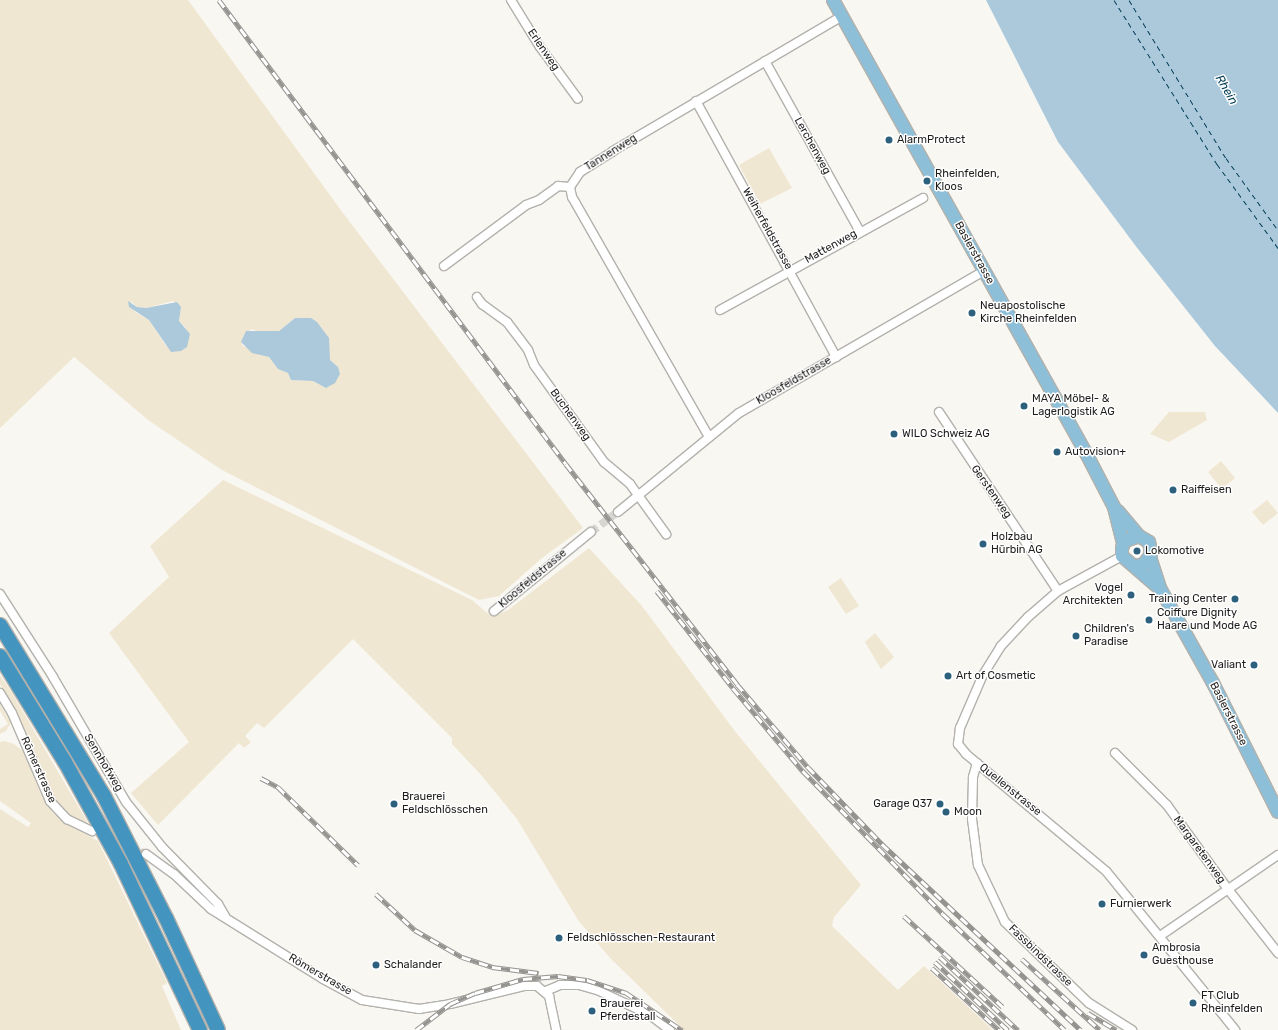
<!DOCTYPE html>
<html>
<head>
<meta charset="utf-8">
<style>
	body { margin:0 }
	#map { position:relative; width:1278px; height:1030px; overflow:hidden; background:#f9f7f2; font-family:Rubik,sans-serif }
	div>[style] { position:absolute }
	.green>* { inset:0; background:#f0e7d2 }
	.water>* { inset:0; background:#acc9db }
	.ferry>* { height:1px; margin-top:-0.5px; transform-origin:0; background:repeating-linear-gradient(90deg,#013d56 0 5px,transparent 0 9px) }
	.street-tunnel>* { height:8px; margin-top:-4px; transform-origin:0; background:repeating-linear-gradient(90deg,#d8d6d2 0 8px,transparent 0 12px) }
	.roads { filter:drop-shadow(1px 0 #b3b1ac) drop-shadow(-1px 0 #b3b1ac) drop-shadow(0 1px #b3b1ac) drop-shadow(0 -1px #b3b1ac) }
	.street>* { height:8px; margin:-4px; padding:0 4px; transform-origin:4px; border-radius:4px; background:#fff }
	.primary>* { height:12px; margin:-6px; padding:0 6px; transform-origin:6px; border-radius:6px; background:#8ebfd8 }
	.highway>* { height:14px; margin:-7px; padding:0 7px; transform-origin:7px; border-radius:7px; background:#4394be }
	.rail>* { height:4.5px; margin-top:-2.25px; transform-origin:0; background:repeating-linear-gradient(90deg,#fff 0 9px,#959390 0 18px); box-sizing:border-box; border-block:1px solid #959390 }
	.dots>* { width:11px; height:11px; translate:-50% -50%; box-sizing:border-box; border:2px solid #fff; border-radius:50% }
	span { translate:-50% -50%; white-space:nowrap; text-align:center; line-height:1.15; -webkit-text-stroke:3px #fff; paint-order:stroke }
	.street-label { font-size:11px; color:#1e1d1c }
	.poi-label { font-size:11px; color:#1e1d1c }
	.left { translate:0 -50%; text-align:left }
	.right { translate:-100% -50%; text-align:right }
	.water-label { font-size:12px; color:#013d56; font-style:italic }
</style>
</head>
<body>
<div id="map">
	<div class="green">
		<div style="clip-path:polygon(evenodd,0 0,188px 0,343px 213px,583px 528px,542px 558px,499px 596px,479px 600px,222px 470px,148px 420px,74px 357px,0 428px,0 0,131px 301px,137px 307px,146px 308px,173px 301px,181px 307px,179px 321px,186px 328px,166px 346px,149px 320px,135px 312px,131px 301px,0 0,295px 318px,311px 318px,330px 360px,338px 367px,326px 388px,313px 381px,291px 380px,288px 373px,278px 369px,269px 357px,243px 346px,241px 342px,251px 329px,262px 333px,279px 331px,295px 318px)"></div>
		<div style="clip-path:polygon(769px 148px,792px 188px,760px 204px,739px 165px)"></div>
		<div style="clip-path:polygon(1169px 412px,1205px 412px,1207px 420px,1169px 442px,1150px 434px)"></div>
		<div style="clip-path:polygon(1221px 461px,1235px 478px,1222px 489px,1208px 472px)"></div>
		<div style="clip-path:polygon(223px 480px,472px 600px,492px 617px,508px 610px,589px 548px,642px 606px,734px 730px,861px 885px,834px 917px,832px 926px,898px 990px,924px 966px,993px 1030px,684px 1030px,610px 958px,578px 920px,517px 819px,482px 776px,452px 744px,452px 738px,353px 639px,264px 728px,257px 723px,245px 736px,251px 742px,244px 748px,239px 743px,158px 825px,131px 793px,189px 742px,109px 633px,169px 577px,150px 546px)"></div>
		<div style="clip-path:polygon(1267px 500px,1278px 513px,1263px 525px,1252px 512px)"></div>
		<div style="clip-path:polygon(841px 578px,859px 606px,846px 614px,828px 587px)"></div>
		<div style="clip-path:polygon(875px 633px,894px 657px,881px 669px,865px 642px)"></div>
		<div style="clip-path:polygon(0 675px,12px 693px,88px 823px,77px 820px,63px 810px,47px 786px,28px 736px,0 684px)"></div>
		<div style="clip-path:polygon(0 704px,11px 723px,6px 731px,0 734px,0 729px,8px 724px,0 711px)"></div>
		<div style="clip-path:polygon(4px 741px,14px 744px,23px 751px,41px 794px,53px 813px,67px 824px,98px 841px,167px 983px,162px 986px,181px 1030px,0 1030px,0 809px,28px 827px,31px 823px,0 801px,0 742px)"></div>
	</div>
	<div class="water">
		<div style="clip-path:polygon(986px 0,1278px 0,1278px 413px,1215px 346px,1138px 249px,1058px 142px)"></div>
		<div style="clip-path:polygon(128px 301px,137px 307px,146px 308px,177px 302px,181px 307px,179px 321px,190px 334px,187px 347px,181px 351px,171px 352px,149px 320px,129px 307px)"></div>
		<div style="clip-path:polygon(295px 318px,311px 318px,317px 322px,329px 338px,330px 360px,338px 367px,340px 374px,335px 383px,326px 388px,313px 381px,291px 380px,288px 373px,278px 369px,269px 357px,252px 353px,241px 342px,246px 331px,279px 331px)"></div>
	</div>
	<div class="ferry">
		<div style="left:1114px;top:0;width:194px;rotate:57.9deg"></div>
		<div style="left:1217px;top:164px;width:104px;rotate:54deg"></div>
		<div style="left:1129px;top:0;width:185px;rotate:58.5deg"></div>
		<div style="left:1226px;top:158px;width:89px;rotate:54.2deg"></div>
	</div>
	<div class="street-tunnel">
		<div style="left:591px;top:532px;width:34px;rotate:-37deg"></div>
		<div style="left:107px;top:838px;width:42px;rotate:22.3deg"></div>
	</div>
	<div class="roads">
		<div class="street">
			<div style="left:511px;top:0;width:55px;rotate:58.3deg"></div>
			<div style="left:540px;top:47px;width:64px;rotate:53.8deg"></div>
			<div style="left:765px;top:61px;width:196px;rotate:60.9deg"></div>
			<div style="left:696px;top:101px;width:292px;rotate:61.3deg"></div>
			<div style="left:444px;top:266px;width:102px;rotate:-36.6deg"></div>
			<div style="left:526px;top:205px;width:14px;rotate:-21deg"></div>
			<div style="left:539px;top:200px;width:24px;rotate:-36deg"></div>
			<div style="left:558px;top:186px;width:12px;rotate:5deg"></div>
			<div style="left:477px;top:297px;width:9px;rotate:54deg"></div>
			<div style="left:482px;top:304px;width:31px;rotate:36deg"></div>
			<div style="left:507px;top:322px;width:35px;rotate:53deg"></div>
			<div style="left:528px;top:350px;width:16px;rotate:68deg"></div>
			<div style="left:534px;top:365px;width:120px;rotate:54.2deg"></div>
			<div style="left:604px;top:462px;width:34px;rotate:40deg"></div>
			<div style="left:630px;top:484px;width:62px;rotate:54.2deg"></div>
			<div style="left:720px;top:310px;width:232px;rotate:-28.9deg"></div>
			<div style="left:939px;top:412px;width:215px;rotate:56.4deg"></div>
			<div style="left:709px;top:437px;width:276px;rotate:-119.7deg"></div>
			<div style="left:572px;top:197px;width:10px;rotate:-101deg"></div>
			<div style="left:570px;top:187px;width:18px;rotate:-56deg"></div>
			<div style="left:580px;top:172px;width:39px;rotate:-32deg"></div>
			<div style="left:613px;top:151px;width:266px;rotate:-30.5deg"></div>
			<div style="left:618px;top:512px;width:156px;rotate:-39.3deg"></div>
			<div style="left:739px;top:413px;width:283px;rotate:-30.1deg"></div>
			<div style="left:1122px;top:556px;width:73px;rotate:151.3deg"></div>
			<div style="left:1058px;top:591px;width:40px;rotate:139deg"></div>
			<div style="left:1028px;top:617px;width:40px;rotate:133deg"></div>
			<div style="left:1001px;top:646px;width:36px;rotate:122deg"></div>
			<div style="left:982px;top:677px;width:56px;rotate:113.3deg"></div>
			<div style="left:960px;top:728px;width:16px;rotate:97deg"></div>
			<div style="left:958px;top:744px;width:13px;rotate:51deg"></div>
			<div style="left:966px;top:754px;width:182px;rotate:39.9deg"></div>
			<div style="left:1106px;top:871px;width:205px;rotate:50.9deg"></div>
			<div style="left:0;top:594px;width:98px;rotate:57.4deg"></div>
			<div style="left:53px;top:677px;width:145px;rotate:59.7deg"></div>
			<div style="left:126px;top:802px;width:58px;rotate:51.3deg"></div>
			<div style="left:162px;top:847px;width:80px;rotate:45.5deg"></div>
			<div style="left:218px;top:904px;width:14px;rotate:60deg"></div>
			<div style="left:494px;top:611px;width:125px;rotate:-39.2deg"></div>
			<div style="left:0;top:693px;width:23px;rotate:59deg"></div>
			<div style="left:12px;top:713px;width:96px;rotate:66.6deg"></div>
			<div style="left:50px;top:801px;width:25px;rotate:47deg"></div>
			<div style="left:67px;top:819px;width:28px;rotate:26deg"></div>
			<div style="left:1115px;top:753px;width:74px;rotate:45deg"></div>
			<div style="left:1167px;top:805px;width:102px;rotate:54.1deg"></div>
			<div style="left:1227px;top:888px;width:83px;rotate:51.9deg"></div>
			<div style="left:977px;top:763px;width:15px;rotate:106deg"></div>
			<div style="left:973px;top:777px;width:42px;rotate:91.4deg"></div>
			<div style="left:972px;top:819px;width:46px;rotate:82.6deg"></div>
			<div style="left:978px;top:865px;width:63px;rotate:64.7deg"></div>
			<div style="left:1005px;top:922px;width:117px;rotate:44deg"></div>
			<div style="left:1089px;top:1003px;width:51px;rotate:32.1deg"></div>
			<div style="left:146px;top:854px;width:34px;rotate:36deg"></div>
			<div style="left:174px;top:874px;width:51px;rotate:43.4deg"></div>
			<div style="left:211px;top:909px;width:132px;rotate:32deg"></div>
			<div style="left:323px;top:979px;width:44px;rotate:28.3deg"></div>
			<div style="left:362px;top:1000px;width:58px;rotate:9deg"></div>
			<div style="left:419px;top:1009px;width:31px;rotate:-9deg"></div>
			<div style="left:450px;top:1004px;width:76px;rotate:-13.7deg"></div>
			<div style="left:524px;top:986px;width:13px"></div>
			<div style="left:537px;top:986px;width:16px;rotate:40deg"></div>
			<div style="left:549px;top:996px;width:35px;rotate:78deg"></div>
			<div style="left:1160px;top:936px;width:143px;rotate:-34.5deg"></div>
			<div style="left:546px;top:991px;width:15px;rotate:-23deg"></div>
			<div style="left:560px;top:985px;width:19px"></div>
			<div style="left:579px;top:985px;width:19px;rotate:16deg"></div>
			<div style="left:597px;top:990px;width:59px;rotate:25.3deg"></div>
			<div style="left:650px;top:1015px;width:25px;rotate:37deg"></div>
		</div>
		<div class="primary">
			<div style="left:833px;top:0;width:519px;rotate:60.82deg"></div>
			<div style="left:1086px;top:453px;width:61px;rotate:62.6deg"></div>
			<div style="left:1114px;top:507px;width:38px;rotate:76deg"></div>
			<div style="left:1118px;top:511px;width:33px;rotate:50deg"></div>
			<div style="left:1150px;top:557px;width:35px;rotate:72deg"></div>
			<div style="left:1161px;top:590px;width:107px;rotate:60.8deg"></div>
			<div style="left:1213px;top:683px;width:144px;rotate:63.3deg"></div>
			<div style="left:1136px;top:566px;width:8px;rotate:-14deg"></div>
			<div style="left:1144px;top:564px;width:12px;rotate:-55deg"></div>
			<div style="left:1151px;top:554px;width:12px;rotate:-99deg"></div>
			<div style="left:1149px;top:542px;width:12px;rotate:-149deg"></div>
			<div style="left:1139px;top:536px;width:15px;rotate:160deg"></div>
			<div style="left:1125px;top:541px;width:8px;rotate:113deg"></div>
			<div style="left:1122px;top:548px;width:8px;rotate:90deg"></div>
			<div style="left:1122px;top:556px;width:50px;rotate:41deg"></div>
		</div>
		<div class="highway">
			<div style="left:0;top:625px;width:200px;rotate:58.7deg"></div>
			<div style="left:104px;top:796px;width:137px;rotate:63.1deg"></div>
			<div style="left:166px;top:918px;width:123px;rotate:65.1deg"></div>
			<div style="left:0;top:656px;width:124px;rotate:58.5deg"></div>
			<div style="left:65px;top:762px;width:116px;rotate:61.2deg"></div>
			<div style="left:121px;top:864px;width:184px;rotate:64.6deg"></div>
		</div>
	</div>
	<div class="rail">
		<div style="left:219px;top:0;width:579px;rotate:53.21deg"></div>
		<div style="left:566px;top:464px;width:279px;rotate:52.1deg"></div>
		<div style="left:737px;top:684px;width:109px;rotate:49.5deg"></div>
		<div style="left:808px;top:767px;width:107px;rotate:46.1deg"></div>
		<div style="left:882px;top:844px;width:272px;rotate:43.1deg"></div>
		<div style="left:657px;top:591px;width:123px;rotate:51.9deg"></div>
		<div style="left:733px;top:688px;width:109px;rotate:49.9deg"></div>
		<div style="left:803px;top:771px;width:200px;rotate:45.6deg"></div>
		<div style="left:943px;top:914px;width:168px;rotate:43.6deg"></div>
		<div style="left:261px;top:778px;width:19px;rotate:28deg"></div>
		<div style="left:278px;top:787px;width:112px;rotate:44.3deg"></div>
		<div style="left:376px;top:894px;width:53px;rotate:42.7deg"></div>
		<div style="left:415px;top:930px;width:54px;rotate:29.9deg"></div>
		<div style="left:462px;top:957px;width:32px;rotate:18deg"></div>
		<div style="left:492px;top:967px;width:47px;rotate:7.3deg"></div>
		<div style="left:904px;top:916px;width:134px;rotate:42.6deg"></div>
		<div style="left:940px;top:957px;width:107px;rotate:43.1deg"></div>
		<div style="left:1022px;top:959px;width:105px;rotate:42.3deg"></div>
		<div style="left:935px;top:962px;width:100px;rotate:43deg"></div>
		<div style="left:932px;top:968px;width:91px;rotate:42.8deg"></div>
		<div style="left:1088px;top:1013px;width:33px;rotate:31deg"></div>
		<div style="left:416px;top:1030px;width:43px;rotate:-37.4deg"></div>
		<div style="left:450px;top:1004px;width:27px;rotate:-24deg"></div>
		<div style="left:475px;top:993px;width:50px;rotate:-16.3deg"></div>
		<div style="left:523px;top:979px;width:35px;rotate:-5deg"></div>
		<div style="left:558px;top:976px;width:29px;rotate:8deg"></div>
		<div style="left:587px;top:980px;width:40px;rotate:18deg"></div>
		<div style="left:625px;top:992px;width:69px;rotate:33.7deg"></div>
	</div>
	<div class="dots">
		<div style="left:889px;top:140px;background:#2c607c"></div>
		<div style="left:927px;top:181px;background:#2c607c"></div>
		<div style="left:972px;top:313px;background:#2c607c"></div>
		<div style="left:1024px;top:406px;background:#2c607c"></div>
		<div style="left:894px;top:434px;background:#2c607c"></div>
		<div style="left:1057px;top:452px;background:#2c607c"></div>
		<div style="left:1173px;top:490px;background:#2c607c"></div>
		<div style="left:983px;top:544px;background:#2c607c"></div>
		<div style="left:1137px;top:551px;background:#2c607c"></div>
		<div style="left:1131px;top:595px;background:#2c607c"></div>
		<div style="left:1235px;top:599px;background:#2c607c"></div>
		<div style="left:1149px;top:620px;background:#2c607c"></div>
		<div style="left:1076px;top:636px;background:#2c607c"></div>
		<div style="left:1254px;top:665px;background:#2c607c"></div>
		<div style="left:948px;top:676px;background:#2c607c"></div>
		<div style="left:394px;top:804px;background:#2c607c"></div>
		<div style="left:940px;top:804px;background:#2c607c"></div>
		<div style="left:946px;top:812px;background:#2c607c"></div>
		<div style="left:1102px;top:904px;background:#2c607c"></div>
		<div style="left:559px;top:938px;background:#2c607c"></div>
		<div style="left:1144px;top:955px;background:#2c607c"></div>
		<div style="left:376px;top:965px;background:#2c607c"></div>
		<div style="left:1193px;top:1003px;background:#2c607c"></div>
		<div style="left:592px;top:1011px;background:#2c607c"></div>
	</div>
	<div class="street-label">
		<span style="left:543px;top:50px;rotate:56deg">Erlenweg</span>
		<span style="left:812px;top:146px;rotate:61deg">Lerchenweg</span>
		<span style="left:611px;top:153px;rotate:-32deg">Tannenweg</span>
		<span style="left:767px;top:229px;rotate:61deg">Weiherfeldstrasse</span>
		<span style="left:831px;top:247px;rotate:-29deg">Mattenweg</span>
		<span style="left:974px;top:253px;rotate:61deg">Baslerstrasse</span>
		<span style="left:794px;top:381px;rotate:-30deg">Kloosfeldstrasse</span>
		<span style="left:570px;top:415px;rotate:54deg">Buchenweg</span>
		<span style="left:991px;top:492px;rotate:55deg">Gerstenweg</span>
		<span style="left:533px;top:579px;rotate:-40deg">Kloosfeldstrasse</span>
		<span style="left:1228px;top:714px;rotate:63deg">Baslerstrasse</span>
		<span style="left:103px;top:763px;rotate:59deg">Sennhofweg</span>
		<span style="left:38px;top:770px;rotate:66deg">Römerstrasse</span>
		<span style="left:1010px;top:790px;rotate:39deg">Quellenstrasse</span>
		<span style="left:1199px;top:850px;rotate:54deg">Margaretenweg</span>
		<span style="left:1040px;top:956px;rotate:44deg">Fassbindstrasse</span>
		<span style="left:320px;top:975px;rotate:30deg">Römerstrasse</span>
	</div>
	<div class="poi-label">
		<span class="left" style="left:897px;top:140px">AlarmProtect</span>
		<span class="left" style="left:935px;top:181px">Rheinfelden,<br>Kloos</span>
		<span class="left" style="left:980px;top:313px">Neuapostolische<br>Kirche Rheinfelden</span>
		<span class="left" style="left:1032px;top:406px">MAYA Möbel- &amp;<br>Lagerlogistik AG</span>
		<span class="left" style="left:902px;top:434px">WILO Schweiz AG</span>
		<span class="left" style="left:1065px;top:452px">Autovision+</span>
		<span class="left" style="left:1181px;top:490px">Raiffeisen</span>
		<span class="left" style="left:991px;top:544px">Holzbau<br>Hürbin AG</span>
		<span class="left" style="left:1145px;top:551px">Lokomotive</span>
		<span class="right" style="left:1123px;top:595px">Vogel<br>Architekten</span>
		<span class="right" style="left:1227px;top:599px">Training Center</span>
		<span class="left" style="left:1157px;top:620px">Coiffure Dignity<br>Haare und Mode AG</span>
		<span class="left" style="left:1084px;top:636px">Children's<br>Paradise</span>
		<span class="right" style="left:1246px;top:665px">Valiant</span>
		<span class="left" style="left:956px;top:676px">Art of Cosmetic</span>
		<span class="left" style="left:402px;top:804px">Brauerei<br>Feldschlösschen</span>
		<span class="right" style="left:932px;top:804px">Garage Q37</span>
		<span class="left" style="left:954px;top:812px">Moon</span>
		<span class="left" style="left:1110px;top:904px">Furnierwerk</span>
		<span class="left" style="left:567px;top:938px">Feldschlösschen-Restaurant</span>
		<span class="left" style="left:1152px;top:955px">Ambrosia<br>Guesthouse</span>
		<span class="left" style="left:384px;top:965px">Schalander</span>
		<span class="left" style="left:1201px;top:1003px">FT Club<br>Rheinfelden</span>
		<span class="left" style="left:600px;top:1011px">Brauerei<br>Pferdestall</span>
	</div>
	<div class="water-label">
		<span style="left:1226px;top:90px;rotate:60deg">Rhein</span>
	</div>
</div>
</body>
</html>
